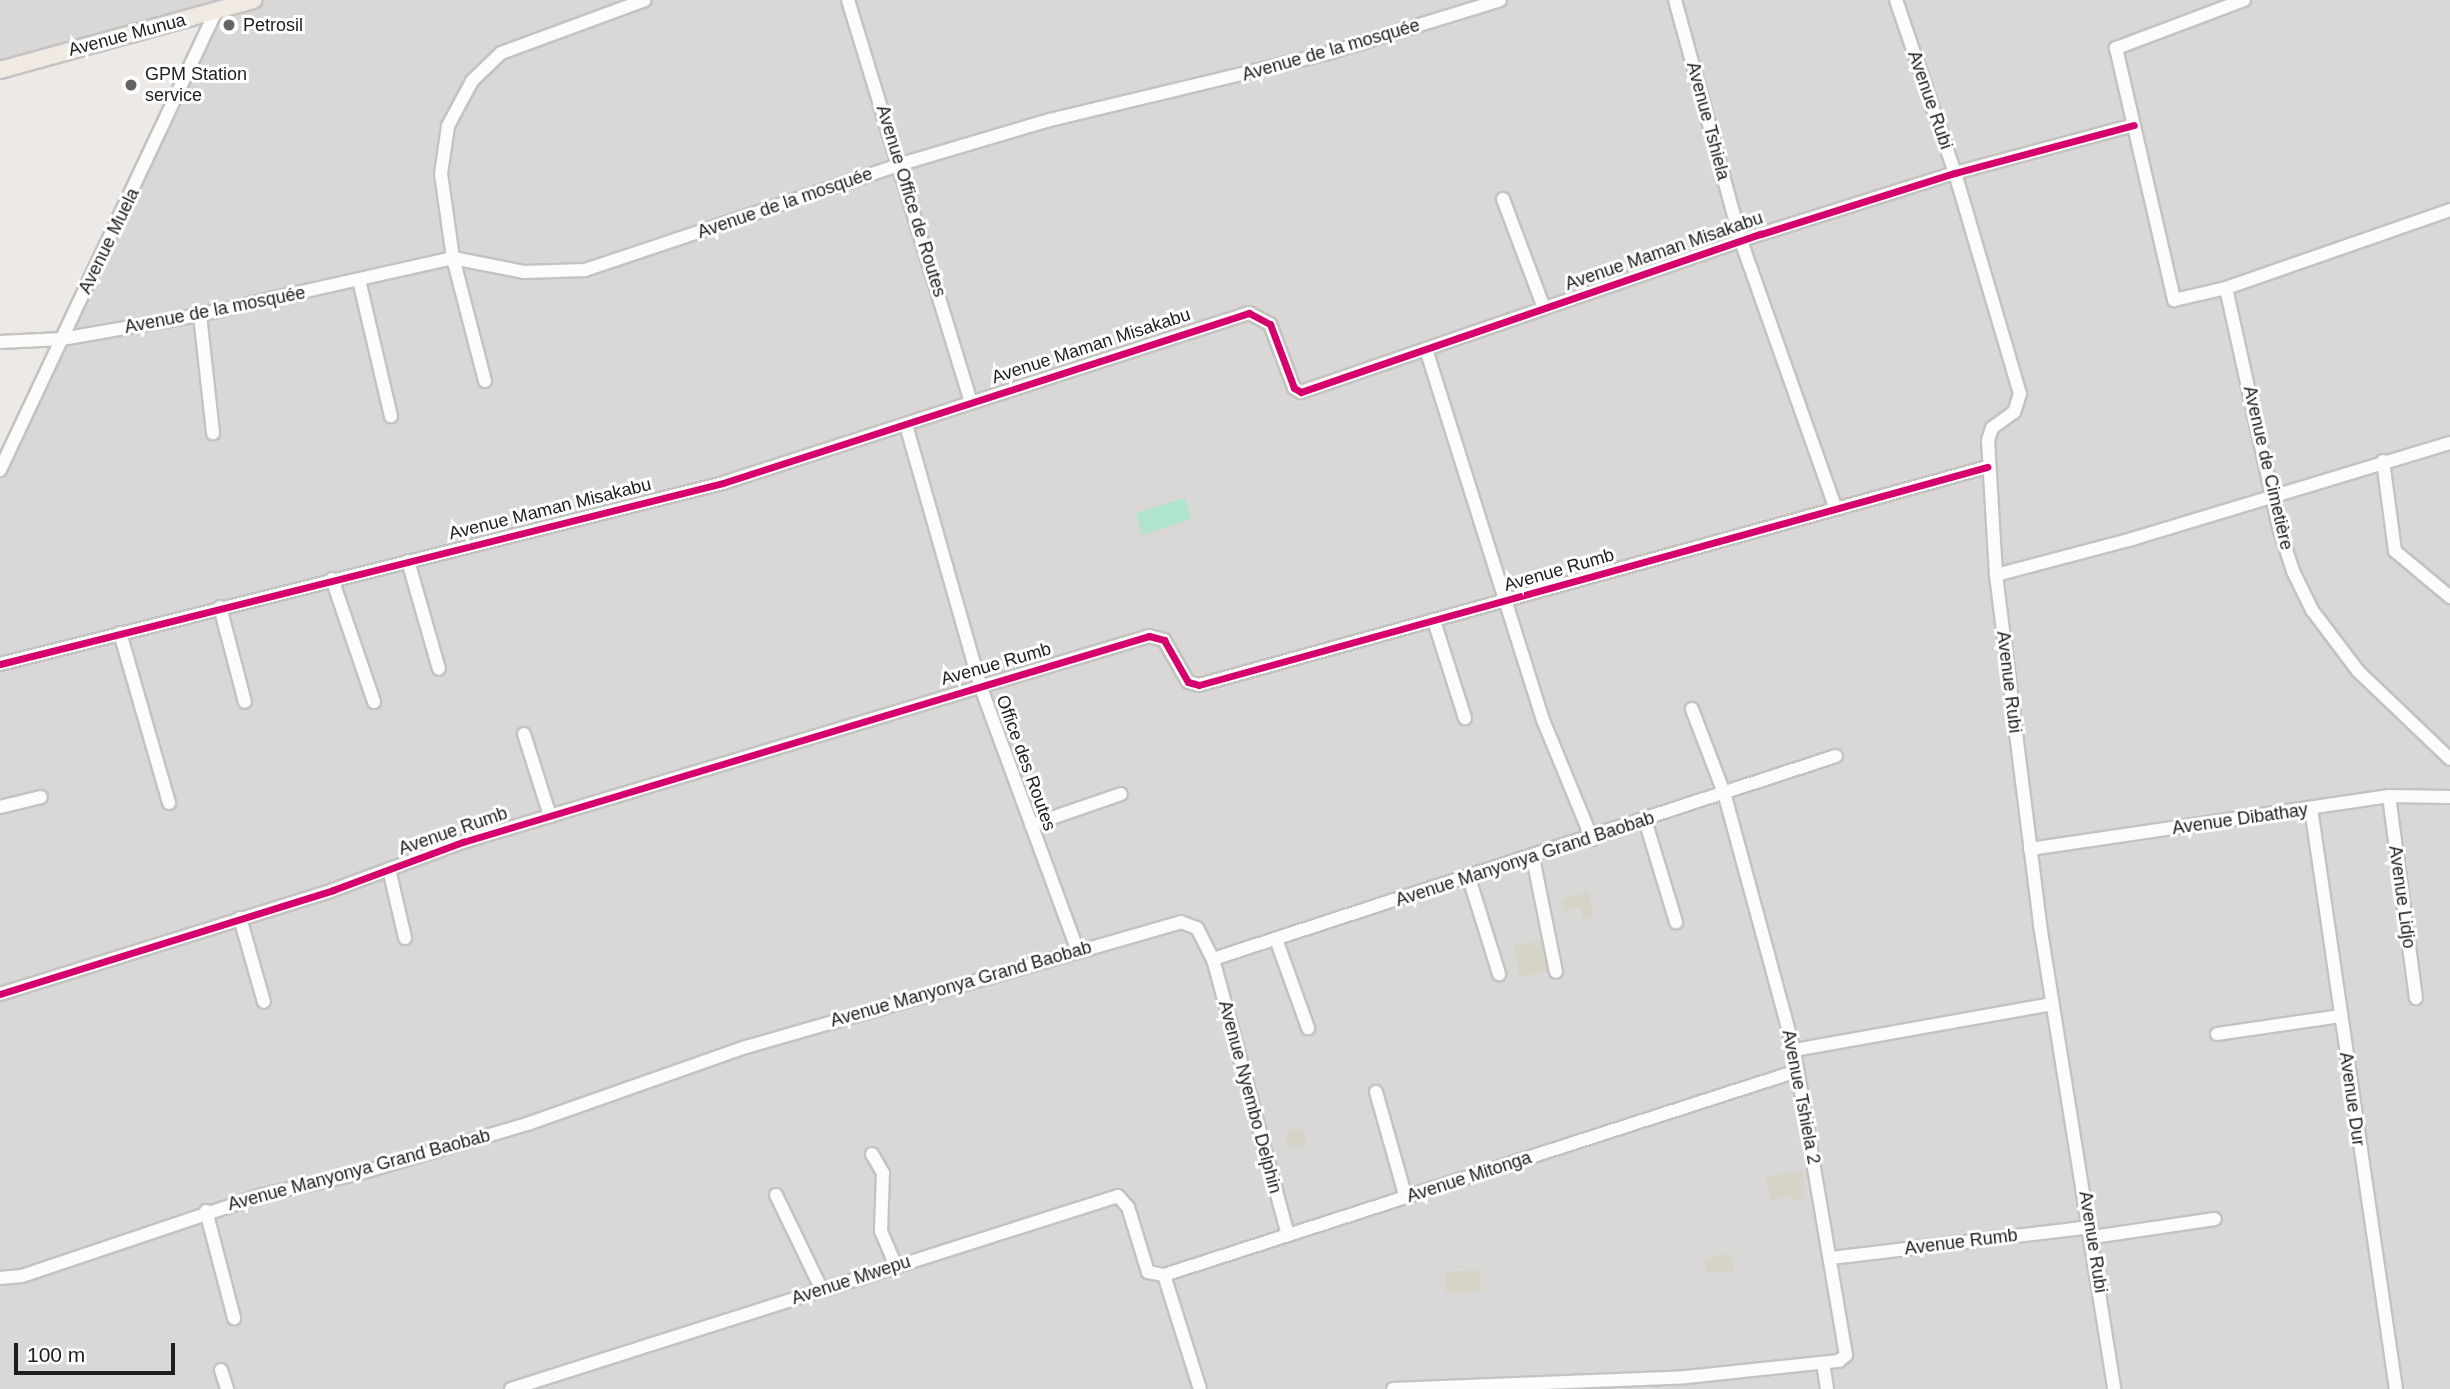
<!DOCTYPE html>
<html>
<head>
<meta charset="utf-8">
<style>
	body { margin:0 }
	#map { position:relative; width:2450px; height:1389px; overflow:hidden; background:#ece9e6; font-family:Helvetica,sans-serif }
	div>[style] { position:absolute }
	.religious>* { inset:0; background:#dad8d7 }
	.construction>* { inset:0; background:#d6d4c7 }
	.round { border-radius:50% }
	.pitch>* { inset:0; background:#afe5cc }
	.roads { filter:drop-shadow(2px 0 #c4c3c2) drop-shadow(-2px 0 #c4c3c2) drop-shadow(0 2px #c4c3c2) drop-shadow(0 -2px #c4c3c2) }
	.minor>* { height:12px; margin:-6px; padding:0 6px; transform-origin:6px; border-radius:6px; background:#fcfcfb }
	.major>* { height:16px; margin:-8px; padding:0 8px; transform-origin:8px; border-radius:8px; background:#f0eae3 }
	.cycleway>* { height:7px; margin:-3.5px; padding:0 3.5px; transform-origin:3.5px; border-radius:3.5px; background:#d6006c }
	.dots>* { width:19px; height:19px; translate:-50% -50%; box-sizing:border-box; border:4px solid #fff; border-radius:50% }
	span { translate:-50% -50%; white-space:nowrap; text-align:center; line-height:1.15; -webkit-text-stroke:6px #fff; paint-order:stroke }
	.poi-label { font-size:18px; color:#1d1d1d }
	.left { translate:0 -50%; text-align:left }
	.street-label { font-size:18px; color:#1d1d1d }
	.scale { position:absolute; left:14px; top:1343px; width:161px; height:32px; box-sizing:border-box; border:4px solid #1d1d1d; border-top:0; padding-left:9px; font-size:21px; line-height:24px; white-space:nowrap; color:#1d1d1d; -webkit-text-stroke:5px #fff; paint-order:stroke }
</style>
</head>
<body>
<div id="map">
	<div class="religious">
		<div style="clip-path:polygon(0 0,2450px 0,2450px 1389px,0 1389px,0 468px,217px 10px,0 64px)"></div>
	</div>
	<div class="construction">
		<div style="clip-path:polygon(1589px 891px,1594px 916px,1584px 920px,1579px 907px,1565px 912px,1561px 901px)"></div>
		<div style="clip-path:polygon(1543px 941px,1548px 972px,1519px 976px,1514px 945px)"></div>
		<div class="round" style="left:1286px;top:1128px;width:20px;height:20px"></div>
		<div style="clip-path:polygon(1803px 1170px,1804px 1198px,1791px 1200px,1790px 1195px,1771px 1202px,1766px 1177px)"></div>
		<div style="clip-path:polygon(1730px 1253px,1734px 1272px,1707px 1272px,1704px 1259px)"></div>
		<div style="clip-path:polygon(1480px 1270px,1481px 1291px,1446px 1293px,1445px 1272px)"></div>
	</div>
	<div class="pitch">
		<div style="clip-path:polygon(1185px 498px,1191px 519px,1142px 535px,1136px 513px)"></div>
	</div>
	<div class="roads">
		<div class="minor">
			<div style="left:848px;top:0;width:420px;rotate:73deg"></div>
			<div style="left:1675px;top:0;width:250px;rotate:74.7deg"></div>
			<div style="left:1741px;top:241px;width:281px;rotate:70.5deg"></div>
			<div style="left:1896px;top:0;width:183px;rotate:71.2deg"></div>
			<div style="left:1955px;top:173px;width:230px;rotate:73.6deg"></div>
			<div style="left:2020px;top:394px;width:19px;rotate:108deg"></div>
			<div style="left:2014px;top:412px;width:27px;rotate:144deg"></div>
			<div style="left:1992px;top:428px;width:13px;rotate:108deg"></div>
			<div style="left:1988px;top:440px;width:135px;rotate:86.6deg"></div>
			<div style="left:1996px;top:575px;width:353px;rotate:82.8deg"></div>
			<div style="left:2040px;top:925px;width:470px;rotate:80.9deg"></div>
			<div style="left:2244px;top:0;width:137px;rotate:159.4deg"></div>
			<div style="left:2116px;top:48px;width:259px;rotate:77deg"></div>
			<div style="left:2174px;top:300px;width:53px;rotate:-13deg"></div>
			<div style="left:2226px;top:288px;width:237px;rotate:-19.2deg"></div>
			<div style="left:1503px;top:199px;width:116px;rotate:69.4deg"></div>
			<div style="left:359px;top:280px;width:140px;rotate:76.8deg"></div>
			<div style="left:2226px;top:288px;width:249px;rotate:77.5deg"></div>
			<div style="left:2280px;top:531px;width:42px;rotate:72deg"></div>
			<div style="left:2293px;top:571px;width:43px;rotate:64deg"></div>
			<div style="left:2312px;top:610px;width:76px;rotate:53deg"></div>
			<div style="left:2358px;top:671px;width:127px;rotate:43.7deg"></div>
			<div style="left:200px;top:315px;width:119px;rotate:83.7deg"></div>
			<div style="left:0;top:342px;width:62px;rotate:-2.8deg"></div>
			<div style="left:62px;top:339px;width:134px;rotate:-9.9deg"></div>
			<div style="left:194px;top:316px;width:265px;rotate:-12.6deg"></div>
			<div style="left:453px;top:258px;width:72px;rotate:11.2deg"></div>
			<div style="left:524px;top:272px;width:61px;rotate:-1.9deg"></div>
			<div style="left:585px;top:270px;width:333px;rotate:-18.5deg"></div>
			<div style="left:901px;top:164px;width:155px;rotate:-16.5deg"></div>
			<div style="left:1050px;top:120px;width:283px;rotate:-13.5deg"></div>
			<div style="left:1325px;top:54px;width:183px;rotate:-17.1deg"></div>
			<div style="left:1426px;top:349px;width:389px;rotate:72.5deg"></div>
			<div style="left:1543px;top:720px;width:129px;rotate:67.6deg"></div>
			<div style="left:485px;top:381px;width:127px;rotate:-104.6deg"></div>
			<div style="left:453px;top:258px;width:85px;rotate:-98.1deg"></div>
			<div style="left:441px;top:174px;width:49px;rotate:-81.7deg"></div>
			<div style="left:448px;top:126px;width:51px;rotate:-61.9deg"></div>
			<div style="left:472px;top:81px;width:40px;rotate:-44deg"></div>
			<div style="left:501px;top:53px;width:153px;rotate:-20.2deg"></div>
			<div style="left:906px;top:425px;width:270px;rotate:74.1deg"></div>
			<div style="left:980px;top:685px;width:281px;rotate:69.8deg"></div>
			<div style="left:2383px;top:461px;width:91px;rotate:82.4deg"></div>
			<div style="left:2395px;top:551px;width:72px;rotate:39.9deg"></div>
			<div style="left:0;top:470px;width:507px;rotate:-64.8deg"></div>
			<div style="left:408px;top:561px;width:112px;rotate:74deg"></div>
			<div style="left:1996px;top:575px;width:141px;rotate:-14.8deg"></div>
			<div style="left:2132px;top:539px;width:332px;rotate:-16.8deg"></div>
			<div style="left:332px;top:579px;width:130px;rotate:71.1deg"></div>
			<div style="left:220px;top:607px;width:98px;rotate:75.3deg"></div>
			<div style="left:1434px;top:621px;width:102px;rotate:72.3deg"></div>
			<div style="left:120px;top:633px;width:177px;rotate:73.9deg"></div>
			<div style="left:0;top:664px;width:745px;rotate:-14.05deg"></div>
			<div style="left:723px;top:483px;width:553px;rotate:-17.91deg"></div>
			<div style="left:1249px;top:313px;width:24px;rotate:28deg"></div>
			<div style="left:1270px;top:324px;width:68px;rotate:69.4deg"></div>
			<div style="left:1294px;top:388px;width:8px;rotate:30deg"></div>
			<div style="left:1301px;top:392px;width:486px;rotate:-19deg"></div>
			<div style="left:1761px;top:234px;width:203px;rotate:-17.5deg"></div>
			<div style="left:1955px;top:173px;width:185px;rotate:-15deg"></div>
			<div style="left:524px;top:734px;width:86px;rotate:72.4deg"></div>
			<div style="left:2389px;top:796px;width:204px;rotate:82.4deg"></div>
			<div style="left:0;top:807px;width:42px;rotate:-13.7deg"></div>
			<div style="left:2311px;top:808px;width:587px;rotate:81.68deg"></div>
			<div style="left:1645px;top:820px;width:107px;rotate:73.1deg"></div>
			<div style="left:1031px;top:825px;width:95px;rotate:-19deg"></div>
			<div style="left:2030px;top:849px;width:363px;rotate:-8.4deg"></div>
			<div style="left:2389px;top:796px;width:61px;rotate:0.9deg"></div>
			<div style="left:1533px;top:858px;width:116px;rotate:78.6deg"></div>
			<div style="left:389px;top:869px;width:71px;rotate:76.9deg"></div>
			<div style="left:1469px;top:878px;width:101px;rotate:72.6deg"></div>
			<div style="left:240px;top:918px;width:87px;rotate:74.1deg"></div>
			<div style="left:1276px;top:939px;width:95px;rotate:70.2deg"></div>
			<div style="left:1213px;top:959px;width:655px;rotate:-18.05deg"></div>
			<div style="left:0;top:994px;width:349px;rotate:-17.3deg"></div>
			<div style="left:333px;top:890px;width:139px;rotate:-20.3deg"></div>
			<div style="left:463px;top:842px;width:716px;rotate:-16.71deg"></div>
			<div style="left:1149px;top:636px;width:16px;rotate:15deg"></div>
			<div style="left:1164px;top:640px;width:48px;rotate:60.3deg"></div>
			<div style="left:1188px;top:682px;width:11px;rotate:15deg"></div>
			<div style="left:1199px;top:685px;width:818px;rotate:-15.46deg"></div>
			<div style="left:2217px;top:1034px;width:124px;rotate:-8.3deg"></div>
			<div style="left:1794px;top:1050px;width:262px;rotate:-10.1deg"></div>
			<div style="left:1376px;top:1092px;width:110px;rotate:74.2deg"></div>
			<div style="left:872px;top:1154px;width:22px;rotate:60deg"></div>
			<div style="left:883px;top:1173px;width:58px;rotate:92deg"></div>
			<div style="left:881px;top:1231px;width:38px;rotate:67deg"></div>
			<div style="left:776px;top:1195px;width:106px;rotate:64.2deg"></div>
			<div style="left:206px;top:1211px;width:111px;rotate:75.3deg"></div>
			<div style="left:2093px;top:1237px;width:123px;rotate:-8.4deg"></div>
			<div style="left:1831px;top:1258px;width:262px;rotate:-6.8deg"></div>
			<div style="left:1164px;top:1275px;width:120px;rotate:72.5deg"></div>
			<div style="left:0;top:1278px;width:22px;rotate:-5deg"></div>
			<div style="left:22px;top:1276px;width:253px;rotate:-18.6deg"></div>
			<div style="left:262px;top:1195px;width:97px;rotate:-12.5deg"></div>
			<div style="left:357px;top:1174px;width:180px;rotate:-16.4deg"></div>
			<div style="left:530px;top:1123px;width:229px;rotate:-19.4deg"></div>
			<div style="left:746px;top:1047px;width:453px;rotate:-16deg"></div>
			<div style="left:1181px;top:922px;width:17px;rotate:21deg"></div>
			<div style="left:1197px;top:928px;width:35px;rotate:63deg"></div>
			<div style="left:1213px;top:959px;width:286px;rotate:74.8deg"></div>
			<div style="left:1823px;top:1363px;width:26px;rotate:81deg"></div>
			<div style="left:221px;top:1370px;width:20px;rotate:72deg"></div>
			<div style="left:511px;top:1389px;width:637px;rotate:-17.64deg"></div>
			<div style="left:1118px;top:1196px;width:15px;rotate:48deg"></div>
			<div style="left:1128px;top:1207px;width:68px;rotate:72.9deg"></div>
			<div style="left:1148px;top:1272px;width:16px;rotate:11deg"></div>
			<div style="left:1164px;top:1275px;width:665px;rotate:-17.86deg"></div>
			<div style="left:1393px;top:1389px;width:293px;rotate:-2.3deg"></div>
			<div style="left:1686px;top:1377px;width:154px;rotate:-6deg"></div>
			<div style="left:1839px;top:1361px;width:9px;rotate:-41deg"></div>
			<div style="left:1846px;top:1355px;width:309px;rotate:-99.7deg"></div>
			<div style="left:1794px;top:1050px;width:266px;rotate:-105.2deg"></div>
			<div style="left:1724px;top:793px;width:90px;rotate:-110.9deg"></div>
		</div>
		<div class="major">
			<div style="left:0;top:70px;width:263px;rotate:-15.4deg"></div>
		</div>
	</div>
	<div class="cycleway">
		<div style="left:0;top:664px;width:745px;rotate:-14.05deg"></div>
		<div style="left:723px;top:483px;width:553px;rotate:-17.91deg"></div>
		<div style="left:1249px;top:313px;width:24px;rotate:28deg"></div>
		<div style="left:1270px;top:324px;width:68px;rotate:69.4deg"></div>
		<div style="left:1294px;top:388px;width:8px;rotate:30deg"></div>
		<div style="left:1301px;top:392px;width:486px;rotate:-19deg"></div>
		<div style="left:1761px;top:234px;width:203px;rotate:-17.5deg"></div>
		<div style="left:1955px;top:173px;width:185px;rotate:-15deg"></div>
		<div style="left:0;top:994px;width:349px;rotate:-17.3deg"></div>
		<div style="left:333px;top:890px;width:139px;rotate:-20.3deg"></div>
		<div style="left:463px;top:842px;width:716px;rotate:-16.71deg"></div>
		<div style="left:1149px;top:636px;width:16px;rotate:15deg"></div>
		<div style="left:1164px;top:640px;width:48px;rotate:60.3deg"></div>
		<div style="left:1188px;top:682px;width:11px;rotate:15deg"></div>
		<div style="left:1199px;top:685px;width:818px;rotate:-15.46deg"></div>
	</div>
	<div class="dots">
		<div style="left:229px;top:25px;background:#656463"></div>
		<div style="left:131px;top:85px;background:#656463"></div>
	</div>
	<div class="poi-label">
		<span class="left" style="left:243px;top:25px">Petrosil</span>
		<span class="left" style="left:145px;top:85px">GPM Station<br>service</span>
	</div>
	<div class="street-label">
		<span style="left:127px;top:35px;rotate:-15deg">Avenue Munua</span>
		<span style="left:1331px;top:50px;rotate:-16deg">Avenue de la mosquée</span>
		<span style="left:1930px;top:100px;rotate:71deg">Avenue Rubi</span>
		<span style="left:1708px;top:121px;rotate:75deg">Avenue Tshiela</span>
		<span style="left:911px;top:201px;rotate:73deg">Avenue Office de Routes</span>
		<span style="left:785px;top:203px;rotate:-19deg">Avenue de la mosquée</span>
		<span style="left:109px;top:241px;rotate:-64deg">Avenue Muela</span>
		<span style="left:1664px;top:251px;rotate:-19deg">Avenue Maman Misakabu</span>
		<span style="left:215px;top:310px;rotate:-11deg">Avenue de la mosquée</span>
		<span style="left:1091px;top:346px;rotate:-18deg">Avenue Maman Misakabu</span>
		<span style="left:2268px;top:468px;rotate:77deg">Avenue de Cimetière</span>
		<span style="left:550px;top:509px;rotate:-14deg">Avenue Maman Misakabu</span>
		<span style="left:1559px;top:570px;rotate:-16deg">Avenue Rumb</span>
		<span style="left:996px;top:664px;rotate:-16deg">Avenue Rumb</span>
		<span style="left:2009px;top:682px;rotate:83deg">Avenue Rubi</span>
		<span style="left:1026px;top:763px;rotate:70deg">Office des Routes</span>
		<span style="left:2240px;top:819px;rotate:-8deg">Avenue Dibathay</span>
		<span style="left:453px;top:831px;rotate:-19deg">Avenue Rumb</span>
		<span style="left:1525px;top:859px;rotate:-18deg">Avenue Manyonya Grand Baobab</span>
		<span style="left:2402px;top:897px;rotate:82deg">Avenue Lidjo</span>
		<span style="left:961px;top:984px;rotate:-16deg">Avenue Manyonya Grand Baobab</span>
		<span style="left:1250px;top:1097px;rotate:75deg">Avenue Nyembo Delphin</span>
		<span style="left:1801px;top:1097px;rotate:79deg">Avenue Tshiela 2</span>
		<span style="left:2352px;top:1099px;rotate:82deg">Avenue Dur</span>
		<span style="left:359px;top:1170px;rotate:-15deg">Avenue Manyonya Grand Baobab</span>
		<span style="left:1469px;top:1177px;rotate:-18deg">Avenue Mitonga</span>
		<span style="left:1961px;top:1242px;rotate:-7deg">Avenue Rumb</span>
		<span style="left:2093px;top:1242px;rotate:81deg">Avenue Rubi</span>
		<span style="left:851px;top:1280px;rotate:-18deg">Avenue Mwepu</span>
	</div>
	<div class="scale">100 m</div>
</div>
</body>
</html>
